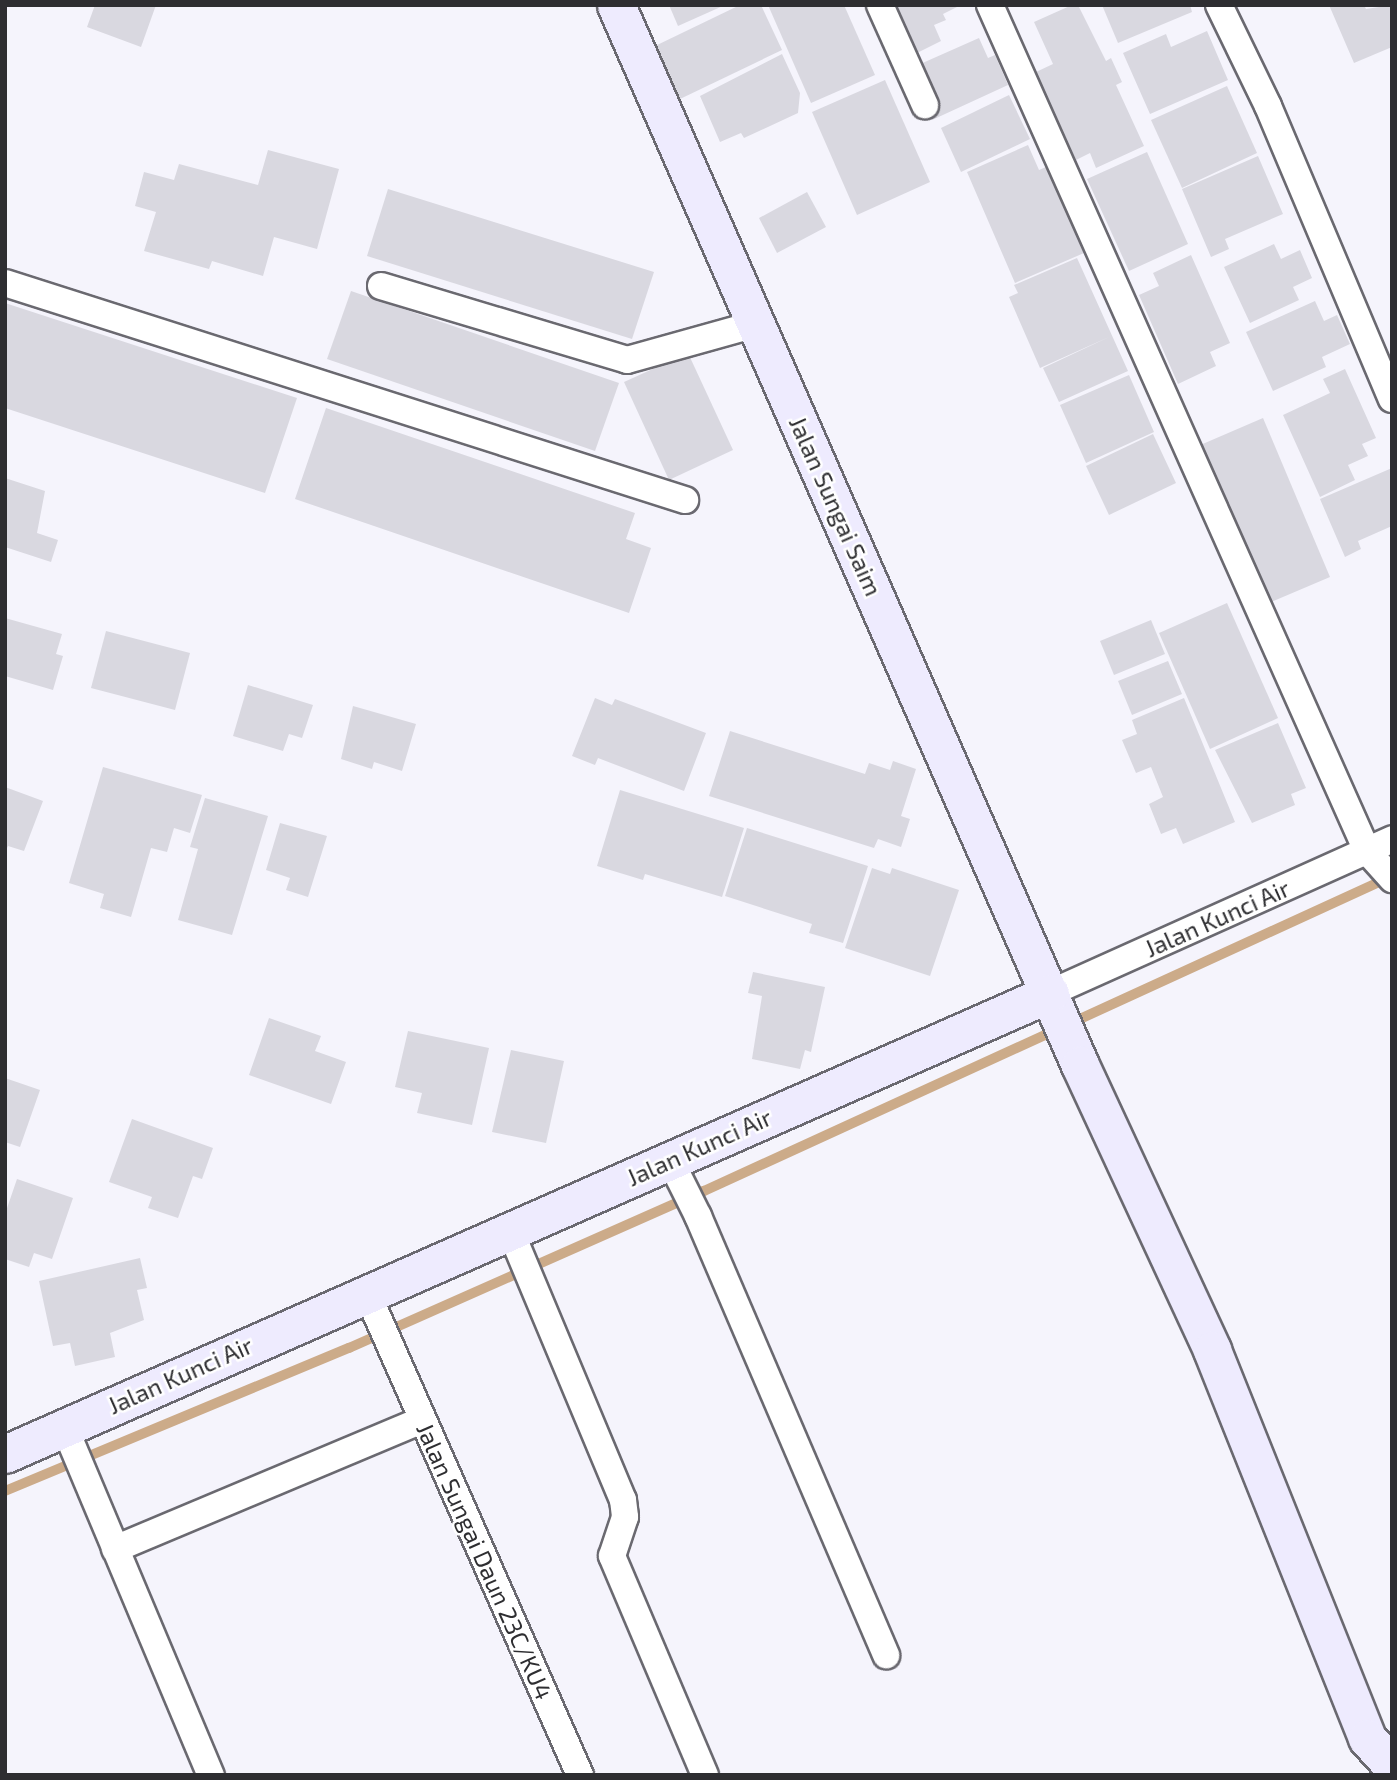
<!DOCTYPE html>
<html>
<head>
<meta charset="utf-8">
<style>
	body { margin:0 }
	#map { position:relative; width:1397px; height:1780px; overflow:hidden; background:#f5f4fc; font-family:"Exo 2",sans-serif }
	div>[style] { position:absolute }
	.stream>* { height:10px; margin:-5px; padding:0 5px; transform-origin:5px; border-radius:5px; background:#ccab89 }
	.building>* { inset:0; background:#d9d8e0 }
	.roads { filter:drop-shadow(2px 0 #6a6970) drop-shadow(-2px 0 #6a6970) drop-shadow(0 2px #6a6970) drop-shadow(0 -2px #6a6970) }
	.street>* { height:26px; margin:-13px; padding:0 13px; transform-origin:13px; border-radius:13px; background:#fff }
	.secondary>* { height:37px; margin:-18.5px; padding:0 18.5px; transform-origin:18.5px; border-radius:18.5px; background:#eeebfe }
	span { translate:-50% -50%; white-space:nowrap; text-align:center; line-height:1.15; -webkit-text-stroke:5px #fff; paint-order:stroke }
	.street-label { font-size:24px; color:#2e2e31 }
	.frame { position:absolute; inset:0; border:7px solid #2e2e31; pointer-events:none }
</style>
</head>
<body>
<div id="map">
	<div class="stream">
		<div style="left:5px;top:1491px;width:373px;rotate:-22.6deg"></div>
		<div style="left:349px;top:1348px;width:388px;rotate:-23.9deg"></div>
		<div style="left:704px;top:1191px;width:752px;rotate:-24.59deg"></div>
	</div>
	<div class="building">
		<div style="clip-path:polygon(95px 5px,156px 5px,141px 47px,87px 27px)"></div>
		<div style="clip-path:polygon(669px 5px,725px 5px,678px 26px)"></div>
		<div style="clip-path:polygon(740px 5px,761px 5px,782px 50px,680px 99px,655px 46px)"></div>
		<div style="clip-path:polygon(768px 5px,844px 5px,875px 75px,811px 103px)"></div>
		<div style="clip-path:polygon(886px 5px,961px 5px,943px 14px,946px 20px,934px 25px,941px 41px,911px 56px)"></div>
		<div style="clip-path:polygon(1072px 5px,1078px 5px,1106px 61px,1111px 58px,1122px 82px,1116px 85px,1144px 146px,1096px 168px,1090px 153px,1076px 160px,1036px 72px,1053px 64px,1034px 22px)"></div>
		<div style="clip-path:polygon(1102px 5px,1190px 5px,1192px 12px,1118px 43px)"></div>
		<div style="clip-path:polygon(1329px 5px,1364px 5px,1366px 9px,1392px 5px,1392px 47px,1354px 63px)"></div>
		<div style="clip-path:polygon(1207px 31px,1228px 80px,1150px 114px,1123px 53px,1166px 34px,1171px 47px)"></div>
		<div style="clip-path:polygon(979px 38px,988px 58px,995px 55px,1008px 85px,932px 120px,909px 69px)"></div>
		<div style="clip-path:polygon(782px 54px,800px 93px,798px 113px,744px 138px,741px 133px,720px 142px,700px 96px)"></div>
		<div style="clip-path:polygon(885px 80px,930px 182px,857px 215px,812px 112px)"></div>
		<div style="clip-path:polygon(1227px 86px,1257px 153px,1182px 188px,1151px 120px)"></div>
		<div style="clip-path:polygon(1009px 95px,1030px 139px,961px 172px,941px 128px)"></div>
		<div style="clip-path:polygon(1028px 145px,1039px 170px,1046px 167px,1084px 253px,1015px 283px,967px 172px)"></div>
		<div style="clip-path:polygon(268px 150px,339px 169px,317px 249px,274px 237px,263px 276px,212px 261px,209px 269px,144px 251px,156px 212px,135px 206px,144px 172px,174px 180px,179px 164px,258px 185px)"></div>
		<div style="clip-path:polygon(1147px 152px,1188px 244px,1129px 271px,1087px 179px)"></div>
		<div style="clip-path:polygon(1258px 156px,1283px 214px,1225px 239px,1229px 249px,1211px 257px,1182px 189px)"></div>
		<div style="clip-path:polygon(388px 189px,654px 272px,632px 339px,367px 256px)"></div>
		<div style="clip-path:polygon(807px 192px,826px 227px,777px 253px,759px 218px)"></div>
		<div style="clip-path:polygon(1274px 244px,1281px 259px,1300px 250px,1312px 278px,1293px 287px,1299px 300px,1250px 323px,1224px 267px)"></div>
		<div style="clip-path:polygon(1191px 255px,1230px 343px,1210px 352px,1216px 366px,1178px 384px,1139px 295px,1159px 286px,1153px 273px)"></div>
		<div style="clip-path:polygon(1077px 258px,1128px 371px,1059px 402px,1043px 368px,1109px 337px,1040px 368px,1009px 297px,1018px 293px,1014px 285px)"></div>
		<div style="clip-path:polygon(351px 291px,619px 383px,595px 451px,327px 359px)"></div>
		<div style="clip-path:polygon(1315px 301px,1324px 321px,1337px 315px,1350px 344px,1322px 357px,1326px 367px,1273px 391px,1246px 332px)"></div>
		<div style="clip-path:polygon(5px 303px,297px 398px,265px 493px,5px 408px)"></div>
		<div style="clip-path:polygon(688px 353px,733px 450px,669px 480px,624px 382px)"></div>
		<div style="clip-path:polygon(1345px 369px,1376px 438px,1362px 444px,1368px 456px,1348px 465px,1355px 480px,1320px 497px,1283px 415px,1330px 393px,1323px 379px)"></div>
		<div style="clip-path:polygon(1129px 375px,1154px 432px,1086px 463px,1060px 405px)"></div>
		<div style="clip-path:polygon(326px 408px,635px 513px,626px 539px,651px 548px,629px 613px,295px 499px)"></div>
		<div style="clip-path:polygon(1263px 418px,1330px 577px,1264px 605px,1198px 446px)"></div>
		<div style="clip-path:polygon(1153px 434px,1176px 483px,1109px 515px,1086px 466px)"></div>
		<div style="clip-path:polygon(1392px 468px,1392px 526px,1358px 541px,1361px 549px,1345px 557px,1320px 499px)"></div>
		<div style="clip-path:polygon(5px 478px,45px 491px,37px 533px,58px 540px,51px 562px,5px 547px)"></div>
		<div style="clip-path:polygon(1227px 603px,1278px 718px,1210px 749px,1159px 633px)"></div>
		<div style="clip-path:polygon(5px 618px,62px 634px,56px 654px,63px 656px,53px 690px,5px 676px)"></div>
		<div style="clip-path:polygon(1151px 620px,1165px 654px,1114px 675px,1100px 641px)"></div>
		<div style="clip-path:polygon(106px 631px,190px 653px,175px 710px,91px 688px)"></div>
		<div style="clip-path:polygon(1168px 661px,1182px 694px,1132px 715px,1118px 681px)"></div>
		<div style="clip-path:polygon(248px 685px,313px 705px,302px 738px,289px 734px,283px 751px,233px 736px)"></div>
		<div style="clip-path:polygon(595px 698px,612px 705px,615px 699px,706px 733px,684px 791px,598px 758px,595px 765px,572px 756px)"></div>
		<div style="clip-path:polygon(1184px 698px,1235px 822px,1183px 844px,1176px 828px,1161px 834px,1149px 804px,1163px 797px,1151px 767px,1136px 773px,1122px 740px,1137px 734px,1132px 720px)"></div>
		<div style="clip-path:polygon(353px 706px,416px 724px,402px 771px,374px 762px,372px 769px,341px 759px)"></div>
		<div style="clip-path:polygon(1278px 723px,1306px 788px,1291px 794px,1295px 805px,1252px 823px,1215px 750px)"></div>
		<div style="clip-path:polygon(730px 731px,865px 774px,869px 763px,890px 770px,893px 761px,916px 769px,901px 816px,910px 819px,901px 847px,878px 839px,874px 848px,709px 796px)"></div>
		<div style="clip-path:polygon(103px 767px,202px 795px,190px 833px,174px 828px,167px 852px,151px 848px,131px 917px,100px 908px,104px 894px,69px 883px)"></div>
		<div style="clip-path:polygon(5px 787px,43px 801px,24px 851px,8px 846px,5px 852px)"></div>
		<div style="clip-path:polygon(620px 790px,744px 828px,722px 897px,645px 874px,643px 880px,597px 866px)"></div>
		<div style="clip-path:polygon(205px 798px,268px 816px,232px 935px,178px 920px,198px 849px,190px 847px)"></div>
		<div style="clip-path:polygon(280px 823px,327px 836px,308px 897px,286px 890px,290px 878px,266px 870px)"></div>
		<div style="clip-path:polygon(747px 828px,868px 866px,843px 943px,809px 933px,812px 924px,725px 896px)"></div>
		<div style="clip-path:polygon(872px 868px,890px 874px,892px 868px,959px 890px,930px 976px,845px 948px)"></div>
		<div style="clip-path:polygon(753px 972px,825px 987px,811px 1052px,805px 1050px,800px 1069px,752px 1059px,762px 996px,748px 993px)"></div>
		<div style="clip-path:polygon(269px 1018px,321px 1036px,315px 1051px,346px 1062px,331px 1104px,249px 1075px)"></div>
		<div style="clip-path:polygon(408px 1031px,489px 1048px,472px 1125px,417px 1113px,422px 1093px,395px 1087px)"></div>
		<div style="clip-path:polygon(511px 1050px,564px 1061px,546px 1143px,492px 1132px)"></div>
		<div style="clip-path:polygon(5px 1078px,40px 1090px,20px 1147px,5px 1142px)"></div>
		<div style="clip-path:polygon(132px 1119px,213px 1148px,202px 1179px,193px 1176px,178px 1218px,148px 1208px,152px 1197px,109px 1182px)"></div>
		<div style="clip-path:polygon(17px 1179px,73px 1198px,52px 1259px,34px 1253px,29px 1267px,5px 1259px,5px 1214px)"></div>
		<div style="clip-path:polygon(140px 1258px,147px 1288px,137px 1290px,144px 1320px,110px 1333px,115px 1357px,75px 1366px,70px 1343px,53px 1346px,39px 1281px)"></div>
	</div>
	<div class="roads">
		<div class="street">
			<div style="left:880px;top:5px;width:110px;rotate:65.8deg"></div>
			<div style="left:990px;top:5px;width:926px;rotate:65.98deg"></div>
			<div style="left:1367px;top:851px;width:38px;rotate:48deg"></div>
			<div style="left:1219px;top:5px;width:112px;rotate:64.1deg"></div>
			<div style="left:1268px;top:106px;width:318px;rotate:67.1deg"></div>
			<div style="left:5px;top:283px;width:714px;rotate:17.7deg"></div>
			<div style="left:381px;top:286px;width:257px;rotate:16.7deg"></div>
			<div style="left:627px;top:360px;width:134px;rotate:-15.6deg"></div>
			<div style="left:1050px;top:993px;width:375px;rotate:-24.2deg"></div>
			<div style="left:670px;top:1160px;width:63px;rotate:63.4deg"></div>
			<div style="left:698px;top:1216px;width:478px;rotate:66.8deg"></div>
			<div style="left:510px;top:1230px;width:293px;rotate:67.3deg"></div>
			<div style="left:623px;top:1500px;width:17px;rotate:83deg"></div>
			<div style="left:625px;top:1517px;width:41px;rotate:108.4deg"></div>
			<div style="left:612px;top:1556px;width:238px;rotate:67deg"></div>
			<div style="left:367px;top:1293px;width:527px;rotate:66.16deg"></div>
			<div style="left:64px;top:1426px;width:379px;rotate:67.2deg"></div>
			<div style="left:115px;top:1549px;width:333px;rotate:-22.8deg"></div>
		</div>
		<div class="secondary">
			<div style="left:616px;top:5px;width:1157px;rotate:66.36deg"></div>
			<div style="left:1080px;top:1065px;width:314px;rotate:65.1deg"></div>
			<div style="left:1212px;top:1350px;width:418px;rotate:68.2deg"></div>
			<div style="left:1367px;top:1738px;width:38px;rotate:48deg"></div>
			<div style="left:5px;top:1454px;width:1142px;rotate:-23.8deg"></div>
		</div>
	</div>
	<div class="street-label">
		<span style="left:836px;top:506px;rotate:66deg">Jalan Sungai Saim</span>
		<span style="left:1217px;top:918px;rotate:-24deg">Jalan Kunci Air</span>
		<span style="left:699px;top:1147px;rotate:-24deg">Jalan Kunci Air</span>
		<span style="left:180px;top:1375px;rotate:-24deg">Jalan Kunci Air</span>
		<span style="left:485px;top:1561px;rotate:66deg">Jalan Sungai Daun 23C/KU4</span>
	</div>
	<div class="frame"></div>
</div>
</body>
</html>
